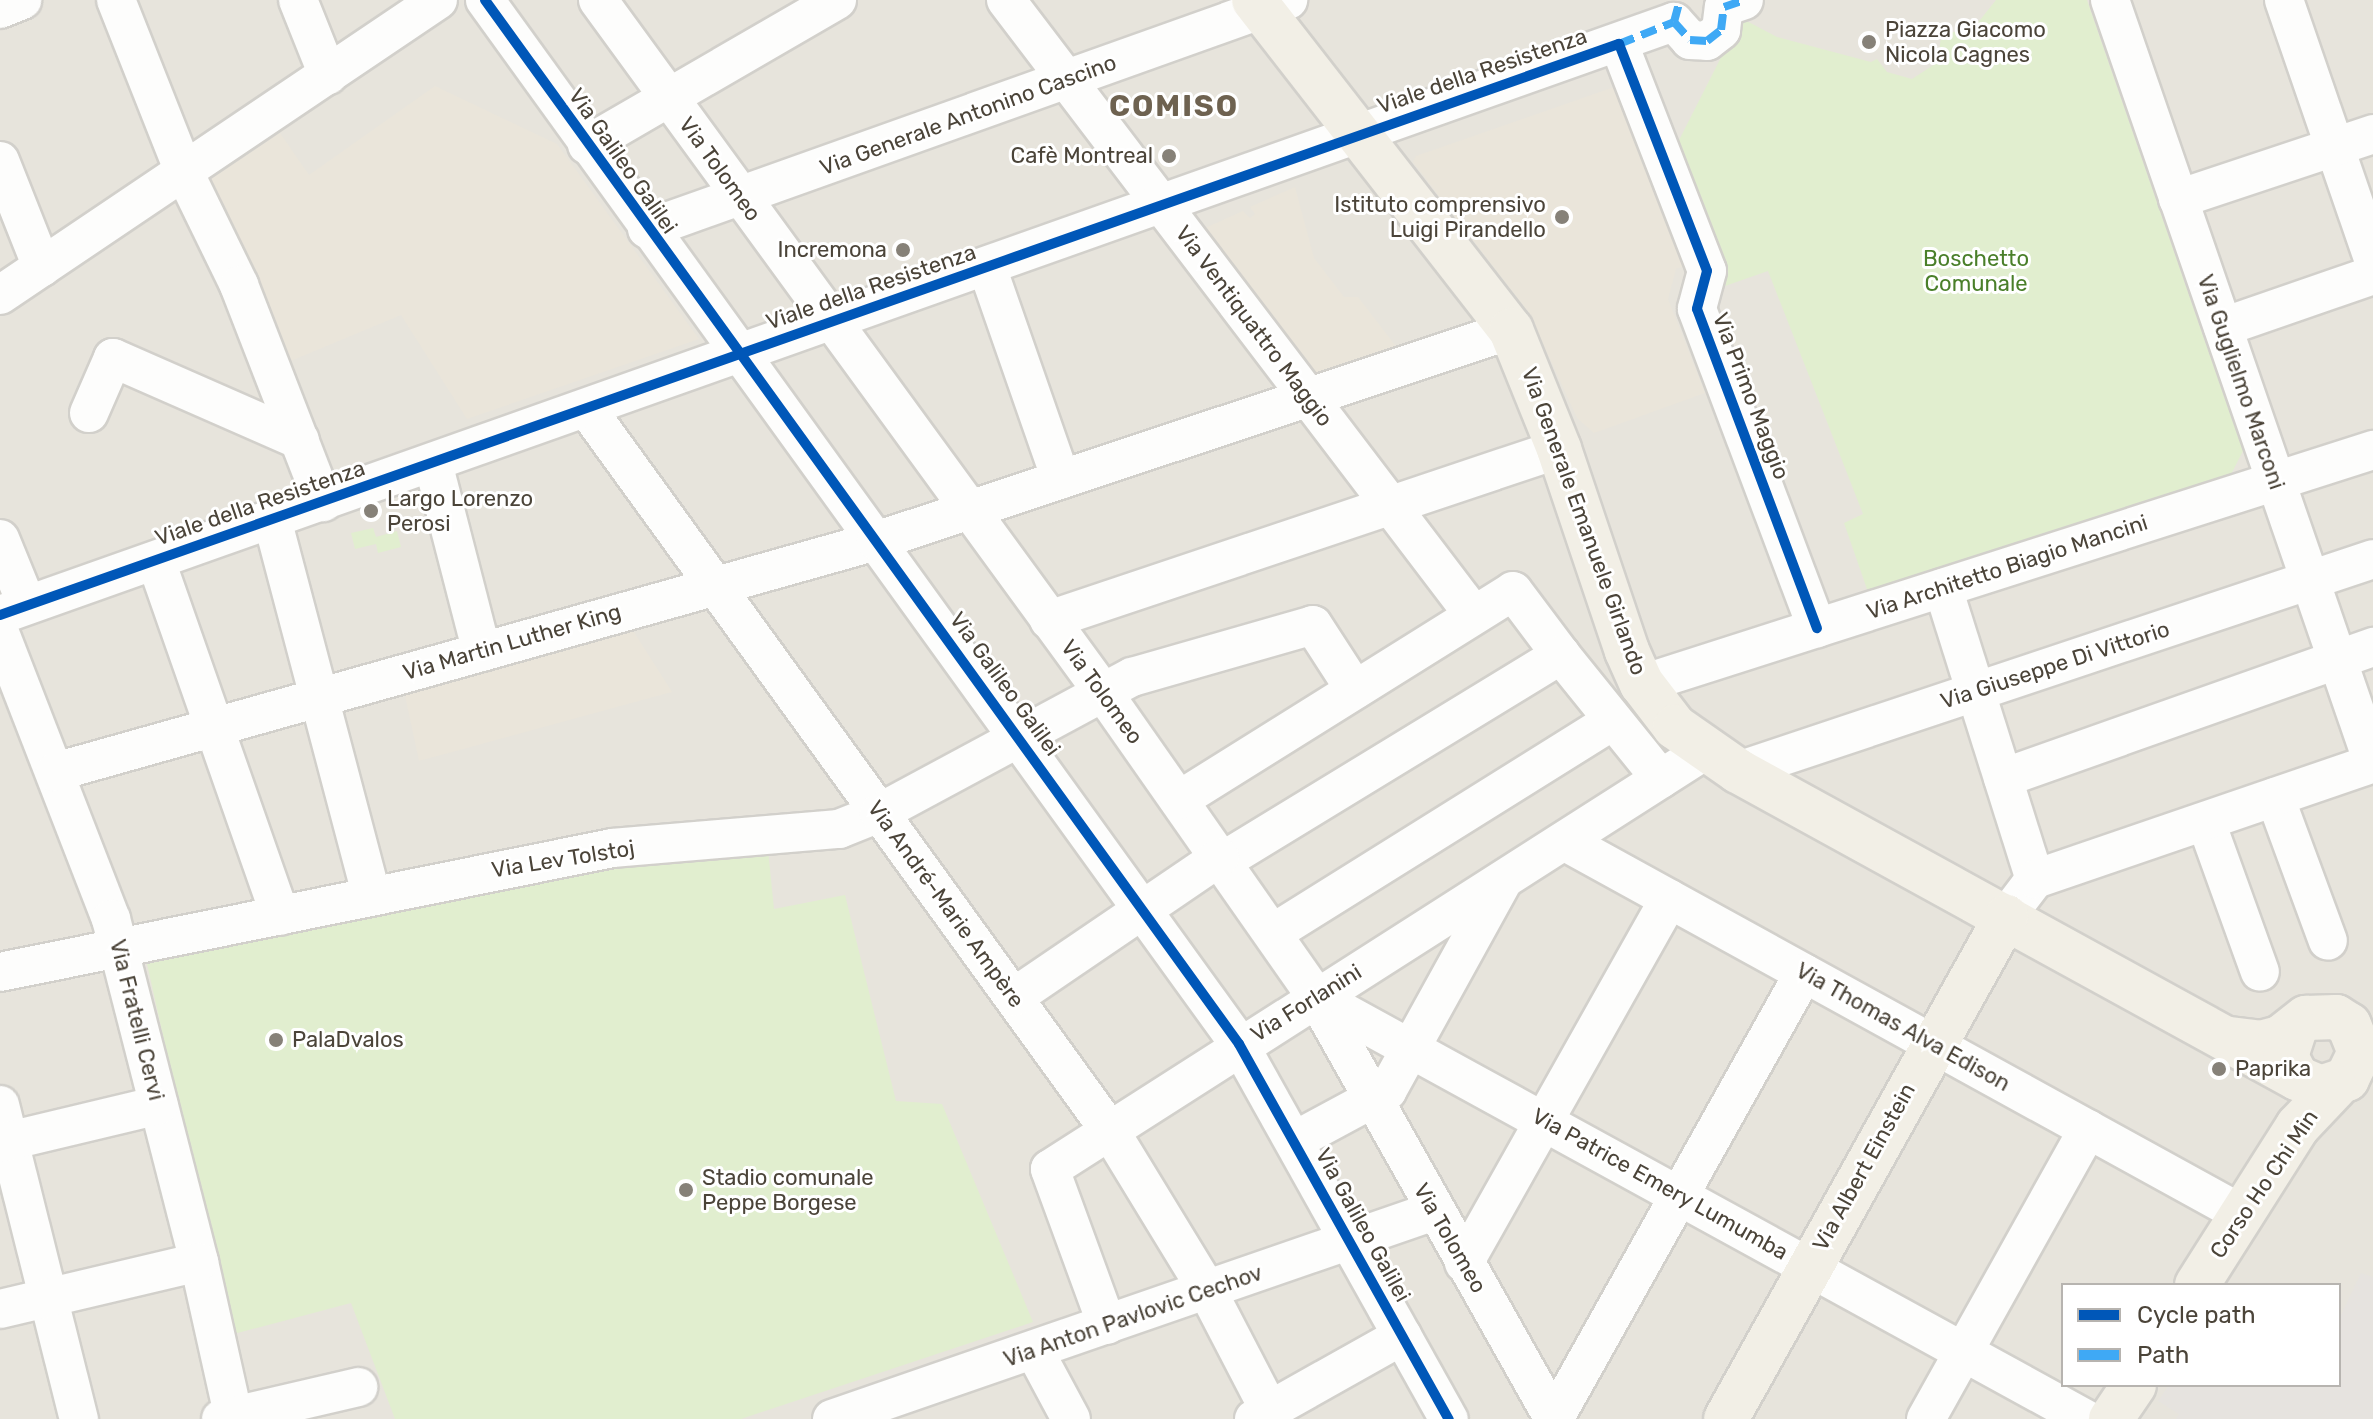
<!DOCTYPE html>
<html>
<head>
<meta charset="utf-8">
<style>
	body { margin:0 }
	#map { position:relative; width:2373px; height:1419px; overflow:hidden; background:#f4f2ee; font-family:Rubik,sans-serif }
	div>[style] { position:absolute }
	.residential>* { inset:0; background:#e7e4dc }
	.education>* { inset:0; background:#eae5da }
	.green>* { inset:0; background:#e1eecf }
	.parking>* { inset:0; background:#e6e3df }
	.roads { filter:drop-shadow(2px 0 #d2d0cb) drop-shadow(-2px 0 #d2d0cb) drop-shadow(0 2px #d2d0cb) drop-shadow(0 -2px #d2d0cb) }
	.minor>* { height:38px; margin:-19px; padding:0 19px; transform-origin:19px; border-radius:19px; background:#fdfdfc }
	.major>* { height:44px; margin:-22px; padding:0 22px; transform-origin:22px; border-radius:22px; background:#f2efe6 }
	.quiet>* { height:8px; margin-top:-4px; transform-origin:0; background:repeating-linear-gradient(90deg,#3fa9f5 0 16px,transparent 0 24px) }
	.cycleway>* { height:10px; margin:-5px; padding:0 5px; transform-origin:5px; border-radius:5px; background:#0057b8 }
	.dots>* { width:22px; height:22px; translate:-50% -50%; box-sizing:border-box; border:4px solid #fff; border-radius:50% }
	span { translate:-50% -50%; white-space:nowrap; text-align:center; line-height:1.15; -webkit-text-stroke:6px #fff; paint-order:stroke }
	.poi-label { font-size:22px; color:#4b4439 }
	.left { translate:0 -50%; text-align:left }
	.right { translate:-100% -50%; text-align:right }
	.street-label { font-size:22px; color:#4b4439 }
	.park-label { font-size:22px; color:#4a7f2a }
	.district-label { font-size:30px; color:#6e6250; font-weight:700; letter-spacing:2px }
	.legend { position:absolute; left:2061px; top:1283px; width:280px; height:104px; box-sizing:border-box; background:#fff; border:2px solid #b7b4b0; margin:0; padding:10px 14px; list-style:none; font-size:24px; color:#4b4439 }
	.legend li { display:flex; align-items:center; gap:16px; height:40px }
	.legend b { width:40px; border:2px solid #b7b4b0 }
</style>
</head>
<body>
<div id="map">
	<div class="residential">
		<div style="clip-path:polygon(evenodd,0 0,2373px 0,2373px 1419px,0 1419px,0 0,2063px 1285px,2339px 1285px,2339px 1385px,2063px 1385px,2063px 1285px)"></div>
	</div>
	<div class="education">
		<div style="clip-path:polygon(1620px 85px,1687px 265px,1676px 269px,1668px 299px,1705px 393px,1594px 433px,1577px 418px,1529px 313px,1413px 162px,1416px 156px)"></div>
		<div style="clip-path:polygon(435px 86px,557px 144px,699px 339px,467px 419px,401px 315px,281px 365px,203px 184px,280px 133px,309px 175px)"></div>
		<div style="clip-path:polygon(1295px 187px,1314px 258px,1344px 297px,1358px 297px,1398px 349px,1318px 381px,1205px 228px,1243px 211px,1250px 218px,1255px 214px,1250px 207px)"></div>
		<div style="clip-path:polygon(632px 629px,672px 692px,419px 761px,404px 691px)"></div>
	</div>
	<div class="green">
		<div style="clip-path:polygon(1996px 0,2087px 0,2243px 451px,2226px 484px,1869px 595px,1844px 523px,1863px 514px,1768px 271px,1725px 286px,1674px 150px,1741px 18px,1777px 37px,1871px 62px,1877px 59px,1887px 72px,1912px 79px,1938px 62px,1941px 36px,1976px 25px)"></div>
		<div style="clip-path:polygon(373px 528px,376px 537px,397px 531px,401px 547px,378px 553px,376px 544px,355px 549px,351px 533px)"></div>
		<div style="clip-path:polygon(768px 850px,774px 909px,845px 895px,896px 1101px,942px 1104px,1033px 1322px,741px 1419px,395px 1419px,351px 1303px,230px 1335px,147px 964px,620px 863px)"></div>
	</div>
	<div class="parking">
		<div style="clip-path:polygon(2361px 1273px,2373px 1277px,2373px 1419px,2176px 1419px,2179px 1414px,2158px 1401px,2169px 1385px,2339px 1385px,2339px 1319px)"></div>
	</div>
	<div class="roads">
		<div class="minor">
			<div style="left:116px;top:0;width:185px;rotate:68.4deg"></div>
			<div style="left:184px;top:172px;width:126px;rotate:64deg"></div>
			<div style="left:239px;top:285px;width:233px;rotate:68.8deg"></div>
			<div style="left:298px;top:0;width:81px;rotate:68.2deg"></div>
			<div style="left:485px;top:0;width:1288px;rotate:54.16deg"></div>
			<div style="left:1239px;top:1044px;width:430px;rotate:60.8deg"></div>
			<div style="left:598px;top:0;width:855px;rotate:53.89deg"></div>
			<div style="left:1102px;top:691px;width:373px;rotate:55deg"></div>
			<div style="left:1316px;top:997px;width:484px;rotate:60.6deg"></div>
			<div style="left:1006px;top:0;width:771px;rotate:52.74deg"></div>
			<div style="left:2110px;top:0;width:807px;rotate:70.98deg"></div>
			<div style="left:2284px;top:0;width:274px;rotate:71deg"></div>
			<div style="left:0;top:9px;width:24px;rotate:-22deg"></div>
			<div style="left:1619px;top:44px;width:243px;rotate:68.8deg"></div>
			<div style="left:1707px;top:271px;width:39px;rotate:105deg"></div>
			<div style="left:1697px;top:309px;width:341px;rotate:69.4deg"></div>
			<div style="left:587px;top:145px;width:289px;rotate:-30.1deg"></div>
			<div style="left:0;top:161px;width:114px;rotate:68.4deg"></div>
			<div style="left:2178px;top:199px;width:206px;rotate:-18.4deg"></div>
			<div style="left:647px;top:229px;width:681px;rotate:-19.66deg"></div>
			<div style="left:987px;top:267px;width:225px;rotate:70.8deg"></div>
			<div style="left:0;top:295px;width:528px;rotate:-33.96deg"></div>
			<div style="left:2223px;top:327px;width:159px;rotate:-19.1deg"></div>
			<div style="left:587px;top:409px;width:892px;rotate:54.08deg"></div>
			<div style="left:1110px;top:1131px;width:186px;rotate:58.6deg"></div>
			<div style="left:1207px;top:1290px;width:145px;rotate:62.6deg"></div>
			<div style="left:89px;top:413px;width:60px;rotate:-66.4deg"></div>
			<div style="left:113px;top:358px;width:204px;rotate:23.7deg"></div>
			<div style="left:433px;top:463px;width:195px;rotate:75.5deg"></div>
			<div style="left:272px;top:519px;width:389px;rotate:75.2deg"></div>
			<div style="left:0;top:539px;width:71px;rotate:67.8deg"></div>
			<div style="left:156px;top:561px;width:376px;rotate:70.7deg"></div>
			<div style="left:1943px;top:588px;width:305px;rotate:72.5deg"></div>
			<div style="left:0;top:615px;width:1776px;rotate:-19.51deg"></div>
			<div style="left:1674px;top:22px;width:24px;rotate:48deg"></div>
			<div style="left:1690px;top:40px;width:17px;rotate:3deg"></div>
			<div style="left:1707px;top:41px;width:18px;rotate:-38deg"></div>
			<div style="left:1721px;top:30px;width:23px;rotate:-83deg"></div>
			<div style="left:1724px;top:7px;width:21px;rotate:-19deg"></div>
			<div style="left:1049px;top:620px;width:538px;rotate:-18.54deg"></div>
			<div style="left:0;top:633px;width:307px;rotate:68.8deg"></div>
			<div style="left:111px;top:919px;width:354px;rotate:75.6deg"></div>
			<div style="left:199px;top:1262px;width:161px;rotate:77.4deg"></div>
			<div style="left:1642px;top:684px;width:768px;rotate:-17.75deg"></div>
			<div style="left:1738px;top:771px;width:669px;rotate:-18.46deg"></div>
			<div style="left:55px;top:772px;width:853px;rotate:-15.71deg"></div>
			<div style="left:876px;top:541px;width:669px;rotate:-18.38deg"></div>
			<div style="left:2003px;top:778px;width:393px;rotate:-19.5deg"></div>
			<div style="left:2275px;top:797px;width:153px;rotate:69.8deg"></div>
			<div style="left:1179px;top:800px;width:394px;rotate:-32deg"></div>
			<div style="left:1513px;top:591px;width:80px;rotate:53.1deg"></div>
			<div style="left:2206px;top:822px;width:159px;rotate:70.2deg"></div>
			<div style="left:1564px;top:841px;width:774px;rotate:28.82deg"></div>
			<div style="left:1223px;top:861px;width:396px;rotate:-31.4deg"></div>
			<div style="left:1561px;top:655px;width:159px;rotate:51.1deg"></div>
			<div style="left:2006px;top:917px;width:48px;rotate:-52.7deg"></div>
			<div style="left:2035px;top:879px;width:357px;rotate:-18.9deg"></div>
			<div style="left:1273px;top:933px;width:398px;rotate:-32deg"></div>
			<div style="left:0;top:972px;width:624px;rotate:-11.45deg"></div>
			<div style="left:612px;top:848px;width:228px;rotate:-4.8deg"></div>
			<div style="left:839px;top:829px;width:43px;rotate:-21.8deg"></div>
			<div style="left:879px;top:813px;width:287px;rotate:-28.3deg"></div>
			<div style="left:1132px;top:677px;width:188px;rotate:-16deg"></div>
			<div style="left:1313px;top:625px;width:77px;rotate:57.1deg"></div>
			<div style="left:1014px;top:997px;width:249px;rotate:-34.2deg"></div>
			<div style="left:1316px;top:997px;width:878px;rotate:28.73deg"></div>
			<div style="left:0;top:1105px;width:324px;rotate:75.9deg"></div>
			<div style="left:1294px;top:1141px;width:106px;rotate:-28.3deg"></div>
			<div style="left:1387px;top:1091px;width:240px;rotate:-61.1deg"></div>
			<div style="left:0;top:1143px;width:163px;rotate:-13.4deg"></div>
			<div style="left:1464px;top:1263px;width:418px;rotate:-60.6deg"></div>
			<div style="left:0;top:1309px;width:204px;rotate:-13.3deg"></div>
			<div style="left:1107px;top:1325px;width:166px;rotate:-110.1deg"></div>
			<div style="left:1050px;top:1169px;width:776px;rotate:-32.58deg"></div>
			<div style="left:1034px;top:1350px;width:78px;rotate:61.8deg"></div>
			<div style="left:221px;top:1419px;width:141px;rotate:-13.1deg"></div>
			<div style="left:832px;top:1419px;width:637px;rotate:-19.06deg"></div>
			<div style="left:1254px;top:1419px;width:170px;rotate:-29.3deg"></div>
			<div style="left:1554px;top:1419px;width:511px;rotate:-60.73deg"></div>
			<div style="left:1926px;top:1419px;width:332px;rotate:-60.8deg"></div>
		</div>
		<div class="major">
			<div style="left:1254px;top:0;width:418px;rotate:52.1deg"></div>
			<div style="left:1511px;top:330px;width:128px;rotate:68deg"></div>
			<div style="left:1559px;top:449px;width:213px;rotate:71.4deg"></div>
			<div style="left:1627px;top:651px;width:36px;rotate:66deg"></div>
			<div style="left:1642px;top:684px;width:54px;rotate:52.5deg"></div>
			<div style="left:1675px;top:727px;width:77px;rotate:34.9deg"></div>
			<div style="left:1738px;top:771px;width:638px;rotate:28.78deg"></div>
			<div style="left:2230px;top:1039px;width:31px;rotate:7deg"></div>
			<div style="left:2261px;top:1043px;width:20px;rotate:-15deg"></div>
			<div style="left:2280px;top:1038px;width:33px;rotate:-38deg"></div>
			<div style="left:2306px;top:1018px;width:30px;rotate:-2deg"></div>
			<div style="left:2336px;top:1017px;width:15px;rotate:32deg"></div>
			<div style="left:2349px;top:1025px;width:29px;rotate:68deg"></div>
			<div style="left:2360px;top:1052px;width:30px;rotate:116deg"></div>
			<div style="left:2347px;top:1079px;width:28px;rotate:161deg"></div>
			<div style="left:2321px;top:1088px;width:26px;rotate:-157deg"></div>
			<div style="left:2297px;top:1078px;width:25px;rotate:-117deg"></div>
			<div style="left:2286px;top:1056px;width:29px;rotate:-72deg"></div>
			<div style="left:2197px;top:1285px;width:188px;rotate:-57.6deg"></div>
			<div style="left:2298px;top:1126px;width:54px;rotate:-46.5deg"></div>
			<div style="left:1726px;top:1419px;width:575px;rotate:-60.85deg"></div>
			<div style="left:2111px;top:1419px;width:41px;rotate:-55.9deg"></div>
		</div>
	</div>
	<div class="quiet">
		<div style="left:1674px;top:22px;width:23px;rotate:-75deg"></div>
		<div style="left:1619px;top:44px;width:59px;rotate:-21.8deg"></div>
		<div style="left:1674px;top:22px;width:24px;rotate:48deg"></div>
		<div style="left:1690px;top:40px;width:17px;rotate:3deg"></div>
		<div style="left:1707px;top:41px;width:18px;rotate:-38deg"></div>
		<div style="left:1721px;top:30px;width:23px;rotate:-83deg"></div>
		<div style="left:1724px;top:7px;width:21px;rotate:-19deg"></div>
	</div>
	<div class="cycleway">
		<div style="left:485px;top:0;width:1288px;rotate:54.16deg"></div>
		<div style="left:1239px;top:1044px;width:430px;rotate:60.8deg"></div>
		<div style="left:0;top:615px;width:1717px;rotate:-19.43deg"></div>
		<div style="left:1619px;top:44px;width:243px;rotate:68.8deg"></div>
		<div style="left:1707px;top:271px;width:39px;rotate:105deg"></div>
		<div style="left:1697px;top:309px;width:341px;rotate:69.4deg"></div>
	</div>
	<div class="dots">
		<div style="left:1869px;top:42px;background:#868178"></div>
		<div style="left:1169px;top:156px;background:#868178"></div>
		<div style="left:1562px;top:217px;background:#868178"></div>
		<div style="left:903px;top:250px;background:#868178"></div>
		<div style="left:371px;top:511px;background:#868178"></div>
		<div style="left:276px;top:1040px;background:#868178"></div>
		<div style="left:2219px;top:1069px;background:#868178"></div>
		<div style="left:686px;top:1190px;background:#868178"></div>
	</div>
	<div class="poi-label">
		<span class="left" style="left:1885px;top:42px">Piazza Giacomo<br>Nicola Cagnes</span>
		<span class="right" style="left:1153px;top:156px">Cafè Montreal</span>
		<span class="right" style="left:1546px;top:217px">Istituto comprensivo<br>Luigi Pirandello</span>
		<span class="right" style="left:887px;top:250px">Incremona</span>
		<span class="left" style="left:387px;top:511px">Largo Lorenzo<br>Perosi</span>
		<span class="left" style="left:292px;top:1040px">PalaDvalos</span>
		<span class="left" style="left:2235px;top:1069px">Paprika</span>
		<span class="left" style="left:702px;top:1190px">Stadio comunale<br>Peppe Borgese</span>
	</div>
	<div class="street-label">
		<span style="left:1482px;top:71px;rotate:-19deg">Viale della Resistenza</span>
		<span style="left:968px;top:115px;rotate:-20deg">Via Generale Antonino Cascino</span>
		<span style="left:623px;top:161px;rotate:55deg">Via Galileo Galilei</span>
		<span style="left:720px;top:169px;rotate:54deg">Via Tolomeo</span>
		<span style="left:871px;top:287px;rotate:-19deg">Viale della Resistenza</span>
		<span style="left:1254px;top:326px;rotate:53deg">Via Ventiquattro Maggio</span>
		<span style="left:2241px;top:382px;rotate:71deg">Via Guglielmo Marconi</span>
		<span style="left:1751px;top:396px;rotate:69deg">Via Primo Maggio</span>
		<span style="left:260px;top:503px;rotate:-19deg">Viale della Resistenza</span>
		<span style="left:1584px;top:521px;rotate:70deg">Via Generale Emanuele Girlando</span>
		<span style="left:2007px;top:567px;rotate:-18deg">Via Architetto Biagio Mancini</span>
		<span style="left:512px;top:642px;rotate:-16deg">Via Martin Luther King</span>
		<span style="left:2055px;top:665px;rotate:-18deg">Via Giuseppe Di Vittorio</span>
		<span style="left:1005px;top:684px;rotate:54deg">Via Galileo Galilei</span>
		<span style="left:1102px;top:692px;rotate:54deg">Via Tolomeo</span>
		<span style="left:563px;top:859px;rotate:-9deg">Via Lev Tolstoj</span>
		<span style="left:946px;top:904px;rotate:54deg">Via André-Marie Ampère</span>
		<span style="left:1306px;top:1003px;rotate:-32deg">Via Forlanini</span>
		<span style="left:137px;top:1020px;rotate:76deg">Via Fratelli Cervi</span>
		<span style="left:1903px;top:1027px;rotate:29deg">Via Thomas Alva Edison</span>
		<span style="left:1864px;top:1167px;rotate:-61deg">Via Albert Einstein</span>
		<span style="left:1660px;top:1184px;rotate:29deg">Via Patrice Emery Lumumba</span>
		<span style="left:2264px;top:1184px;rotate:-56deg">Corso Ho Chi Min</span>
		<span style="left:1363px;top:1225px;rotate:61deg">Via Galileo Galilei</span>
		<span style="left:1450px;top:1238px;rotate:60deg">Via Tolomeo</span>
		<span style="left:1133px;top:1316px;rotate:-19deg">Via Anton Pavlovic Cechov</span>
	</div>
	<div class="park-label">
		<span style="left:1976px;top:271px">Boschetto<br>Comunale</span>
	</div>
	<div class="district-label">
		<span style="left:1174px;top:106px">COMISO</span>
	</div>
	<ul class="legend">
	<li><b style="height:10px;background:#0057b8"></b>Cycle path</li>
	<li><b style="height:10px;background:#3fa9f5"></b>Path</li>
	</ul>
</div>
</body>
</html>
